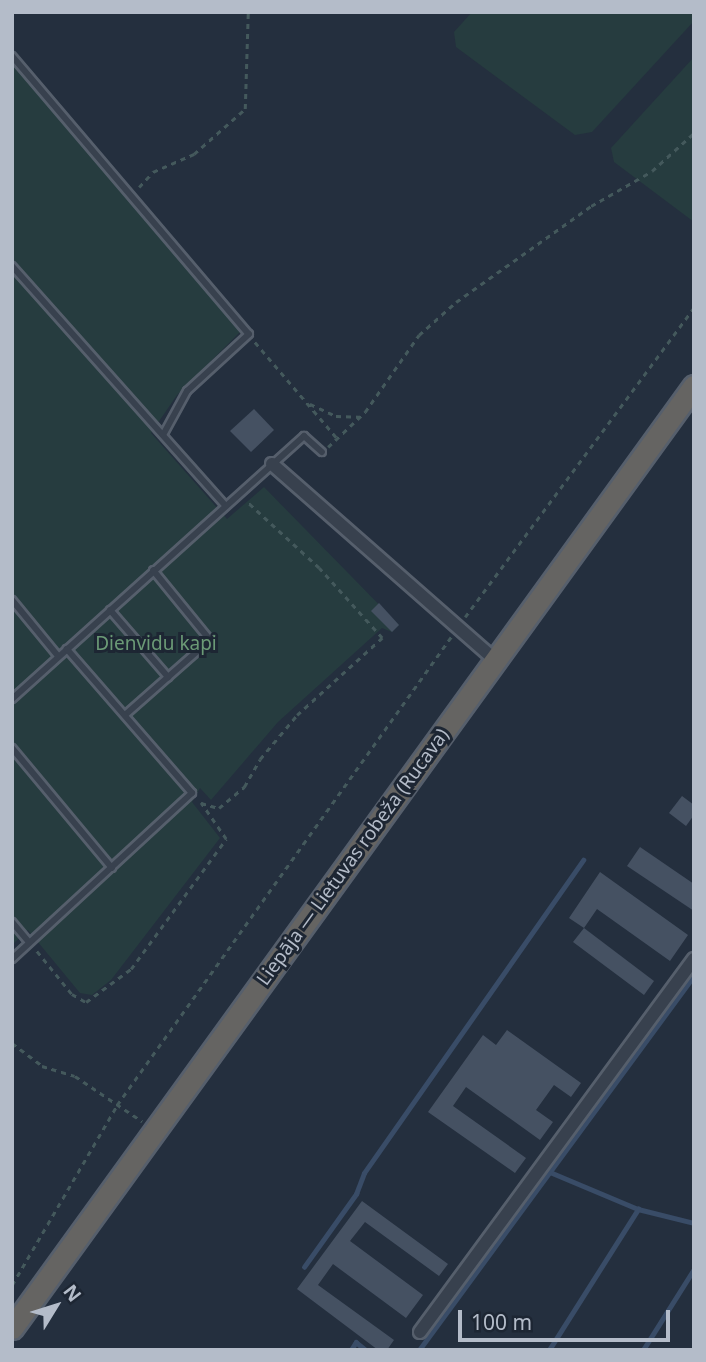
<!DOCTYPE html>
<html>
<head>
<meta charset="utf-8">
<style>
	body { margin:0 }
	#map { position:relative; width:706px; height:1362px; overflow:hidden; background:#242f3e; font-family:"Noto Sans",sans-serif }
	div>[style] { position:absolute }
	.green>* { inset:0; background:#263c3f }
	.stream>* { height:4.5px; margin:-2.25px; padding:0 2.25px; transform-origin:2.25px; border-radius:2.25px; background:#394c67 }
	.building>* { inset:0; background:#455162 }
	.path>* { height:2.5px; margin-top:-1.25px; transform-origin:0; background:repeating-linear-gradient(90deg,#44595c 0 5px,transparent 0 10px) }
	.roads { filter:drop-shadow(2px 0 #565f6c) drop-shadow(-2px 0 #565f6c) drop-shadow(0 2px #565f6c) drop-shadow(0 -2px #565f6c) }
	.service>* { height:6px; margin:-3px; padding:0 3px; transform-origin:3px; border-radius:3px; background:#38414e }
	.minor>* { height:12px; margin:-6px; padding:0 6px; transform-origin:6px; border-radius:6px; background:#38414e }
	.trunk>* { height:21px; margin:-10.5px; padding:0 10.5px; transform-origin:10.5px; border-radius:10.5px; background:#656462 }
	span { translate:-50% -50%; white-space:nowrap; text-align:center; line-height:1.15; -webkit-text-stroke:6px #1d2633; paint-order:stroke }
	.park-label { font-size:19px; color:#6b9a76 }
	.street-label { font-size:19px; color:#b4bcc9 }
	.frame { position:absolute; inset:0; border:14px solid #b4bcc9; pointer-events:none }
	.north { position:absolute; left:21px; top:1271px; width:70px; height:70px; -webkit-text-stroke:5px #1d2633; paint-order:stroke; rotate:52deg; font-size:19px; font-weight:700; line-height:28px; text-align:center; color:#b4bcc9 }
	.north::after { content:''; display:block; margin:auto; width:24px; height:32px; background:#b4bcc9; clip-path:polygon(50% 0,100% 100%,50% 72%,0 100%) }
	.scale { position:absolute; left:458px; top:1310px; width:212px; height:32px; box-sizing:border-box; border:4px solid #b4bcc9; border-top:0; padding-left:9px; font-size:21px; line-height:24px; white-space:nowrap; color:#b4bcc9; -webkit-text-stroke:5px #1d2633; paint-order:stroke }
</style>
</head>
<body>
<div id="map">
	<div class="green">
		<div style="clip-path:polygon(472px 12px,694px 12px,694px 21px,592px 132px,575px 135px,456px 47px,454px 32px)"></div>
		<div style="clip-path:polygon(694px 57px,694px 222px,614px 162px,611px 148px)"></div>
		<div style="clip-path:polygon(12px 62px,240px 332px,177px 395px,151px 433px,227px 519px,264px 487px,399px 625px,392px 632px,382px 628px,278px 722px,211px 800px,200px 788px,192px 802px,220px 838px,111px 980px,92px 995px,80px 993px,28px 930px,12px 945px)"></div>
	</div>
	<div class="stream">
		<div style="left:550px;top:1172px;width:95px;rotate:22.8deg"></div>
		<div style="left:638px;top:1209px;width:58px;rotate:14deg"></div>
		<div style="left:304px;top:1267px;width:90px;rotate:-54.5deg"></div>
		<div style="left:356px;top:1194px;width:22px;rotate:-69deg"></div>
		<div style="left:364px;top:1173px;width:382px;rotate:-55deg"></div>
		<div style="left:351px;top:1350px;width:9px;rotate:-58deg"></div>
		<div style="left:356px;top:1342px;width:13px;rotate:39deg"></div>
		<div style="left:419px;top:1350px;width:464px;rotate:-53.7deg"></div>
		<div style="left:549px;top:1350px;width:167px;rotate:-57.7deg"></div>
		<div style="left:643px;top:1350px;width:96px;rotate:-57.8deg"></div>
	</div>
	<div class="building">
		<div style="clip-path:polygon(254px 409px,274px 430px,251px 452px,230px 431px)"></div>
		<div style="clip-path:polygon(379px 603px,399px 625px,392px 632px,371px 611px)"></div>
		<div style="clip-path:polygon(682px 796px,694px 805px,694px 815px,686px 826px,669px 813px)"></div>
		<div style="clip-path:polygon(640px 847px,694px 884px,694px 911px,627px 866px)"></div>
		<div style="clip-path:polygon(600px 872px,688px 935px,670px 961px,597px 909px,584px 928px,569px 918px)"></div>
		<div style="clip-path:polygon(584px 928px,654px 981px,644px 995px,573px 942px)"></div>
		<div style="clip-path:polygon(507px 1030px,581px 1083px,571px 1097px,554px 1085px,536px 1110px,553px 1122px,540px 1140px,466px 1087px,453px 1106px,526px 1158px,515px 1173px,428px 1112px,483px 1035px,496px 1045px)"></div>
		<div style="clip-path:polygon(362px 1201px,448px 1264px,439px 1276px,365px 1222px,350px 1241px,423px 1295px,406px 1318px,333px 1264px,318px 1285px,394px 1340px,387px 1350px,378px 1350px,297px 1289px)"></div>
	</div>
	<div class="path">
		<div style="left:139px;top:187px;width:21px;rotate:-47deg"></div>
		<div style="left:153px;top:172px;width:45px;rotate:-23.7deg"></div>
		<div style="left:194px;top:154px;width:68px;rotate:-41.4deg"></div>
		<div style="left:245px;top:109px;width:97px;rotate:-88.2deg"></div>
		<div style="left:255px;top:342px;width:126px;rotate:49.5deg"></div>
		<div style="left:310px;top:404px;width:29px;rotate:25deg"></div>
		<div style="left:336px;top:416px;width:23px;rotate:2deg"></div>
		<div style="left:328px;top:447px;width:51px;rotate:-43.4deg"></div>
		<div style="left:365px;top:412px;width:94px;rotate:-55deg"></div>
		<div style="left:419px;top:335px;width:50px;rotate:-41.7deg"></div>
		<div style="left:456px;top:302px;width:166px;rotate:-35.4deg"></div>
		<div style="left:591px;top:206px;width:70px;rotate:-29.8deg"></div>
		<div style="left:652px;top:171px;width:57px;rotate:-42.1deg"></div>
		<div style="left:465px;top:617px;width:385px;rotate:-53.5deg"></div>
		<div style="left:201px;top:803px;width:19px;rotate:16deg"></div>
		<div style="left:219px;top:808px;width:33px;rotate:-40deg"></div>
		<div style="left:244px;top:787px;width:32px;rotate:-60deg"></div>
		<div style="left:260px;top:759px;width:57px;rotate:-49.9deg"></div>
		<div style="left:297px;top:715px;width:115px;rotate:-42.2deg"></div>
		<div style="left:382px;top:638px;width:94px;rotate:-132deg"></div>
		<div style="left:319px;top:568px;width:98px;rotate:-137.5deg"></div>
		<div style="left:37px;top:951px;width:55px;rotate:50.9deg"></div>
		<div style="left:72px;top:994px;width:16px;rotate:30deg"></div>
		<div style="left:86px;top:1002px;width:56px;rotate:-36.3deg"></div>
		<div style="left:131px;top:969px;width:161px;rotate:-53.8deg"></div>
		<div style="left:226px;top:839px;width:44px;rotate:-124.8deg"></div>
		<div style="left:12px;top:1043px;width:38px;rotate:37deg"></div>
		<div style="left:42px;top:1066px;width:34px;rotate:17deg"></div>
		<div style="left:75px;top:1076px;width:81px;rotate:33.9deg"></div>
		<div style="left:12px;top:1285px;width:208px;rotate:-59.7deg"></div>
		<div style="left:117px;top:1105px;width:575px;rotate:-54.49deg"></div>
	</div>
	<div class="roads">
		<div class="service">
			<div style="left:12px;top:56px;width:365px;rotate:49.6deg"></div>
			<div style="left:249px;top:334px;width:84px;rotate:137.4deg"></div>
			<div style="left:187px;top:391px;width:50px;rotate:118.6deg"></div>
			<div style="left:12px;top:266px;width:320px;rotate:48.3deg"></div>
			<div style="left:12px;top:600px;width:72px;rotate:50.6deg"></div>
			<div style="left:110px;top:610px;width:89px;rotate:49.1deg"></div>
			<div style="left:12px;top:699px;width:393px;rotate:-42deg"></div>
			<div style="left:304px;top:436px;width:24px;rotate:42deg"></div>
			<div style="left:125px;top:715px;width:113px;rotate:-41.4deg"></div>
			<div style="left:210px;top:640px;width:90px;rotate:-129.2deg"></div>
			<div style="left:12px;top:748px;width:156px;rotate:50.2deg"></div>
			<div style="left:12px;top:922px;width:25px;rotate:50deg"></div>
			<div style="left:12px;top:959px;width:245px;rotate:-42.7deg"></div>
			<div style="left:192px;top:793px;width:191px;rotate:-131deg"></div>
		</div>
		<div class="minor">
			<div style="left:272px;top:464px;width:297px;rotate:41.3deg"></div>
			<div style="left:420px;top:1332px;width:463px;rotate:-53.7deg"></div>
		</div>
		<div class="trunk">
			<div style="left:12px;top:1328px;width:1163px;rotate:-54.1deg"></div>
		</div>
	</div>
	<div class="park-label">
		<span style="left:156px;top:644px">Dienvidu kapi</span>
	</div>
	<div class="street-label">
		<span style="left:353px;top:857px;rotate:-54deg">Liepāja — Lietuvas robeža (Rucava)</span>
	</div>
	<div class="frame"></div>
	<div class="north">N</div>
	<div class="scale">100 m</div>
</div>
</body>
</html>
